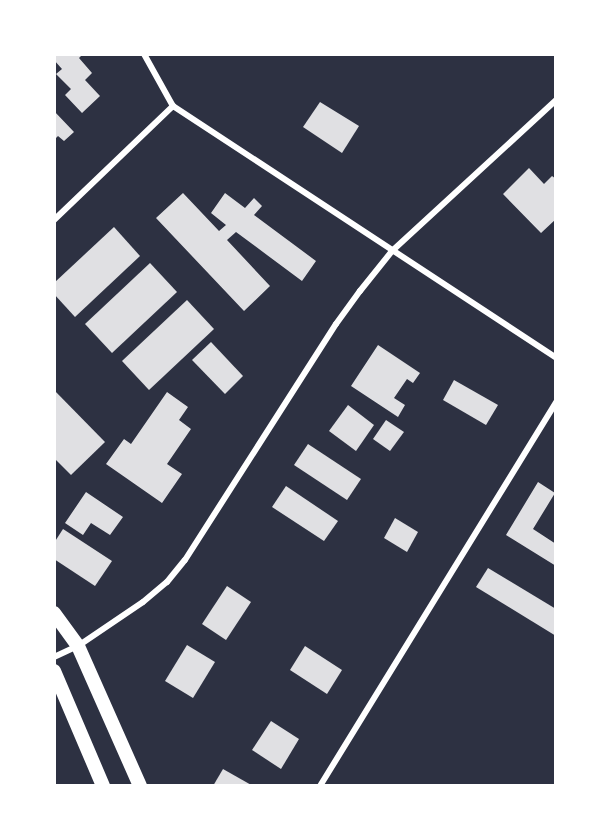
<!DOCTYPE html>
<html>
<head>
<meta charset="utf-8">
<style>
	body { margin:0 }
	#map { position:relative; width:610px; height:840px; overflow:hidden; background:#2d3142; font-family:"PT Serif",serif }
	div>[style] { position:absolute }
	.building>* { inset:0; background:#e0e0e3 }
	.minor>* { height:6px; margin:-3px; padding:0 3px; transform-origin:3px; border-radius:3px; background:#fff }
	.primary>* { height:14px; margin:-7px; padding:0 7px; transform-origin:7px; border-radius:7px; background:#fff }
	span { translate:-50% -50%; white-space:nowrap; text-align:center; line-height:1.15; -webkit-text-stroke:5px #fff; paint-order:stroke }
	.frame { position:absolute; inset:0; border:56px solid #fff; pointer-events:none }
</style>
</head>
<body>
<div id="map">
	<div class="building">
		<div style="clip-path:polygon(54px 54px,83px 54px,79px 58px,92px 73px,85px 80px,100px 96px,82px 113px,65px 95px,71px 89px,56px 74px,62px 69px,54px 60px)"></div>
		<div style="clip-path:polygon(320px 102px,359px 126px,342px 153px,303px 127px)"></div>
		<div style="clip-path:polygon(54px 111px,74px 132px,64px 141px,58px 136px,54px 140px)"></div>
		<div style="clip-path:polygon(529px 168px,544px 184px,552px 176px,556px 179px,556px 219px,541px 233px,503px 194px)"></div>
		<div style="clip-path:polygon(183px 193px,219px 231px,226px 225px,211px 213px,225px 193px,245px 208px,254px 198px,262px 206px,254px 215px,316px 261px,302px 281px,236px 232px,227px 240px,270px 286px,244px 311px,156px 218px)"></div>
		<div style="clip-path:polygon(114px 227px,140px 256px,75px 317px,54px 294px,54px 283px)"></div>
		<div style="clip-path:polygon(150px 263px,177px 292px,112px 353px,85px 324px)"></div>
		<div style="clip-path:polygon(187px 300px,214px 329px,149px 390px,122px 361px)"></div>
		<div style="clip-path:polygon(211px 342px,243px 376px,225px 394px,192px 360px)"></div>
		<div style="clip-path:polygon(378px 345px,420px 373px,413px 383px,407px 379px,394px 398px,405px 405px,398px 417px,351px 386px)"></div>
		<div style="clip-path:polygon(454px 380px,498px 405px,486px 425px,443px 400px)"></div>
		<div style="clip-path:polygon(54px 390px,105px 442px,71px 475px,54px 458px)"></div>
		<div style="clip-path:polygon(167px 392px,188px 407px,179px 420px,191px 429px,167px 464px,182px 474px,162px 503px,106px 464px,124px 439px,131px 444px)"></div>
		<div style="clip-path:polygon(348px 405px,374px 425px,356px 451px,329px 431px)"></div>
		<div style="clip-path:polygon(386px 420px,404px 432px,390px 451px,373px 439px)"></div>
		<div style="clip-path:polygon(308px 444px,361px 479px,347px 500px,294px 465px)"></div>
		<div style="clip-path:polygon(538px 482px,555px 493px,533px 529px,556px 544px,556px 566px,506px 535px)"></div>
		<div style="clip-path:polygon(286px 486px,338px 521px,324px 541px,272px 507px)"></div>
		<div style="clip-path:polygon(86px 492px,123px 517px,110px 535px,91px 523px,83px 535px,65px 523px)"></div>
		<div style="clip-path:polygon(395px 518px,418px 532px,407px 552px,384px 538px)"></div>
		<div style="clip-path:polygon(63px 529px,112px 561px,95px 586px,54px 559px,54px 543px)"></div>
		<div style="clip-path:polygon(488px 568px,556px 609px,556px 636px,476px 587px)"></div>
		<div style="clip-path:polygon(227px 586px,251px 602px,226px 640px,202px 624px)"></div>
		<div style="clip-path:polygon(187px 645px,215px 662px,193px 698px,165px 681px)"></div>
		<div style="clip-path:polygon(305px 646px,342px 670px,327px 694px,290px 670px)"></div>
		<div style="clip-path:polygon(271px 721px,299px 739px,281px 769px,252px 750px)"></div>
		<div style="clip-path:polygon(223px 769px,253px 786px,213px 786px)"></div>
	</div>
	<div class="minor">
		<div style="left:144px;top:54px;width:60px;rotate:60.9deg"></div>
		<div style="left:173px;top:106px;width:458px;rotate:33.3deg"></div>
		<div style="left:54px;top:220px;width:165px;rotate:-43.8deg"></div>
		<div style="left:54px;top:657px;width:26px;rotate:-25deg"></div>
		<div style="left:78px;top:646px;width:78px;rotate:-34.1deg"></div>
		<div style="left:143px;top:602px;width:31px;rotate:-40deg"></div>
		<div style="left:167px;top:582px;width:28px;rotate:-51deg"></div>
		<div style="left:185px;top:560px;width:280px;rotate:-57.4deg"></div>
		<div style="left:336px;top:324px;width:41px;rotate:-54deg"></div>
		<div style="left:360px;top:291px;width:51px;rotate:-51.3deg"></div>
		<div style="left:392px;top:251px;width:223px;rotate:-42.6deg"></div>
		<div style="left:320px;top:786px;width:451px;rotate:-58.4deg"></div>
	</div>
	<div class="primary">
		<div style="left:54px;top:613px;width:41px;rotate:54deg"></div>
		<div style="left:78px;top:646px;width:153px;rotate:66.1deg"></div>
		<div style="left:54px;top:671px;width:125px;rotate:66.9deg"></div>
	</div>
	<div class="frame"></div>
</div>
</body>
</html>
